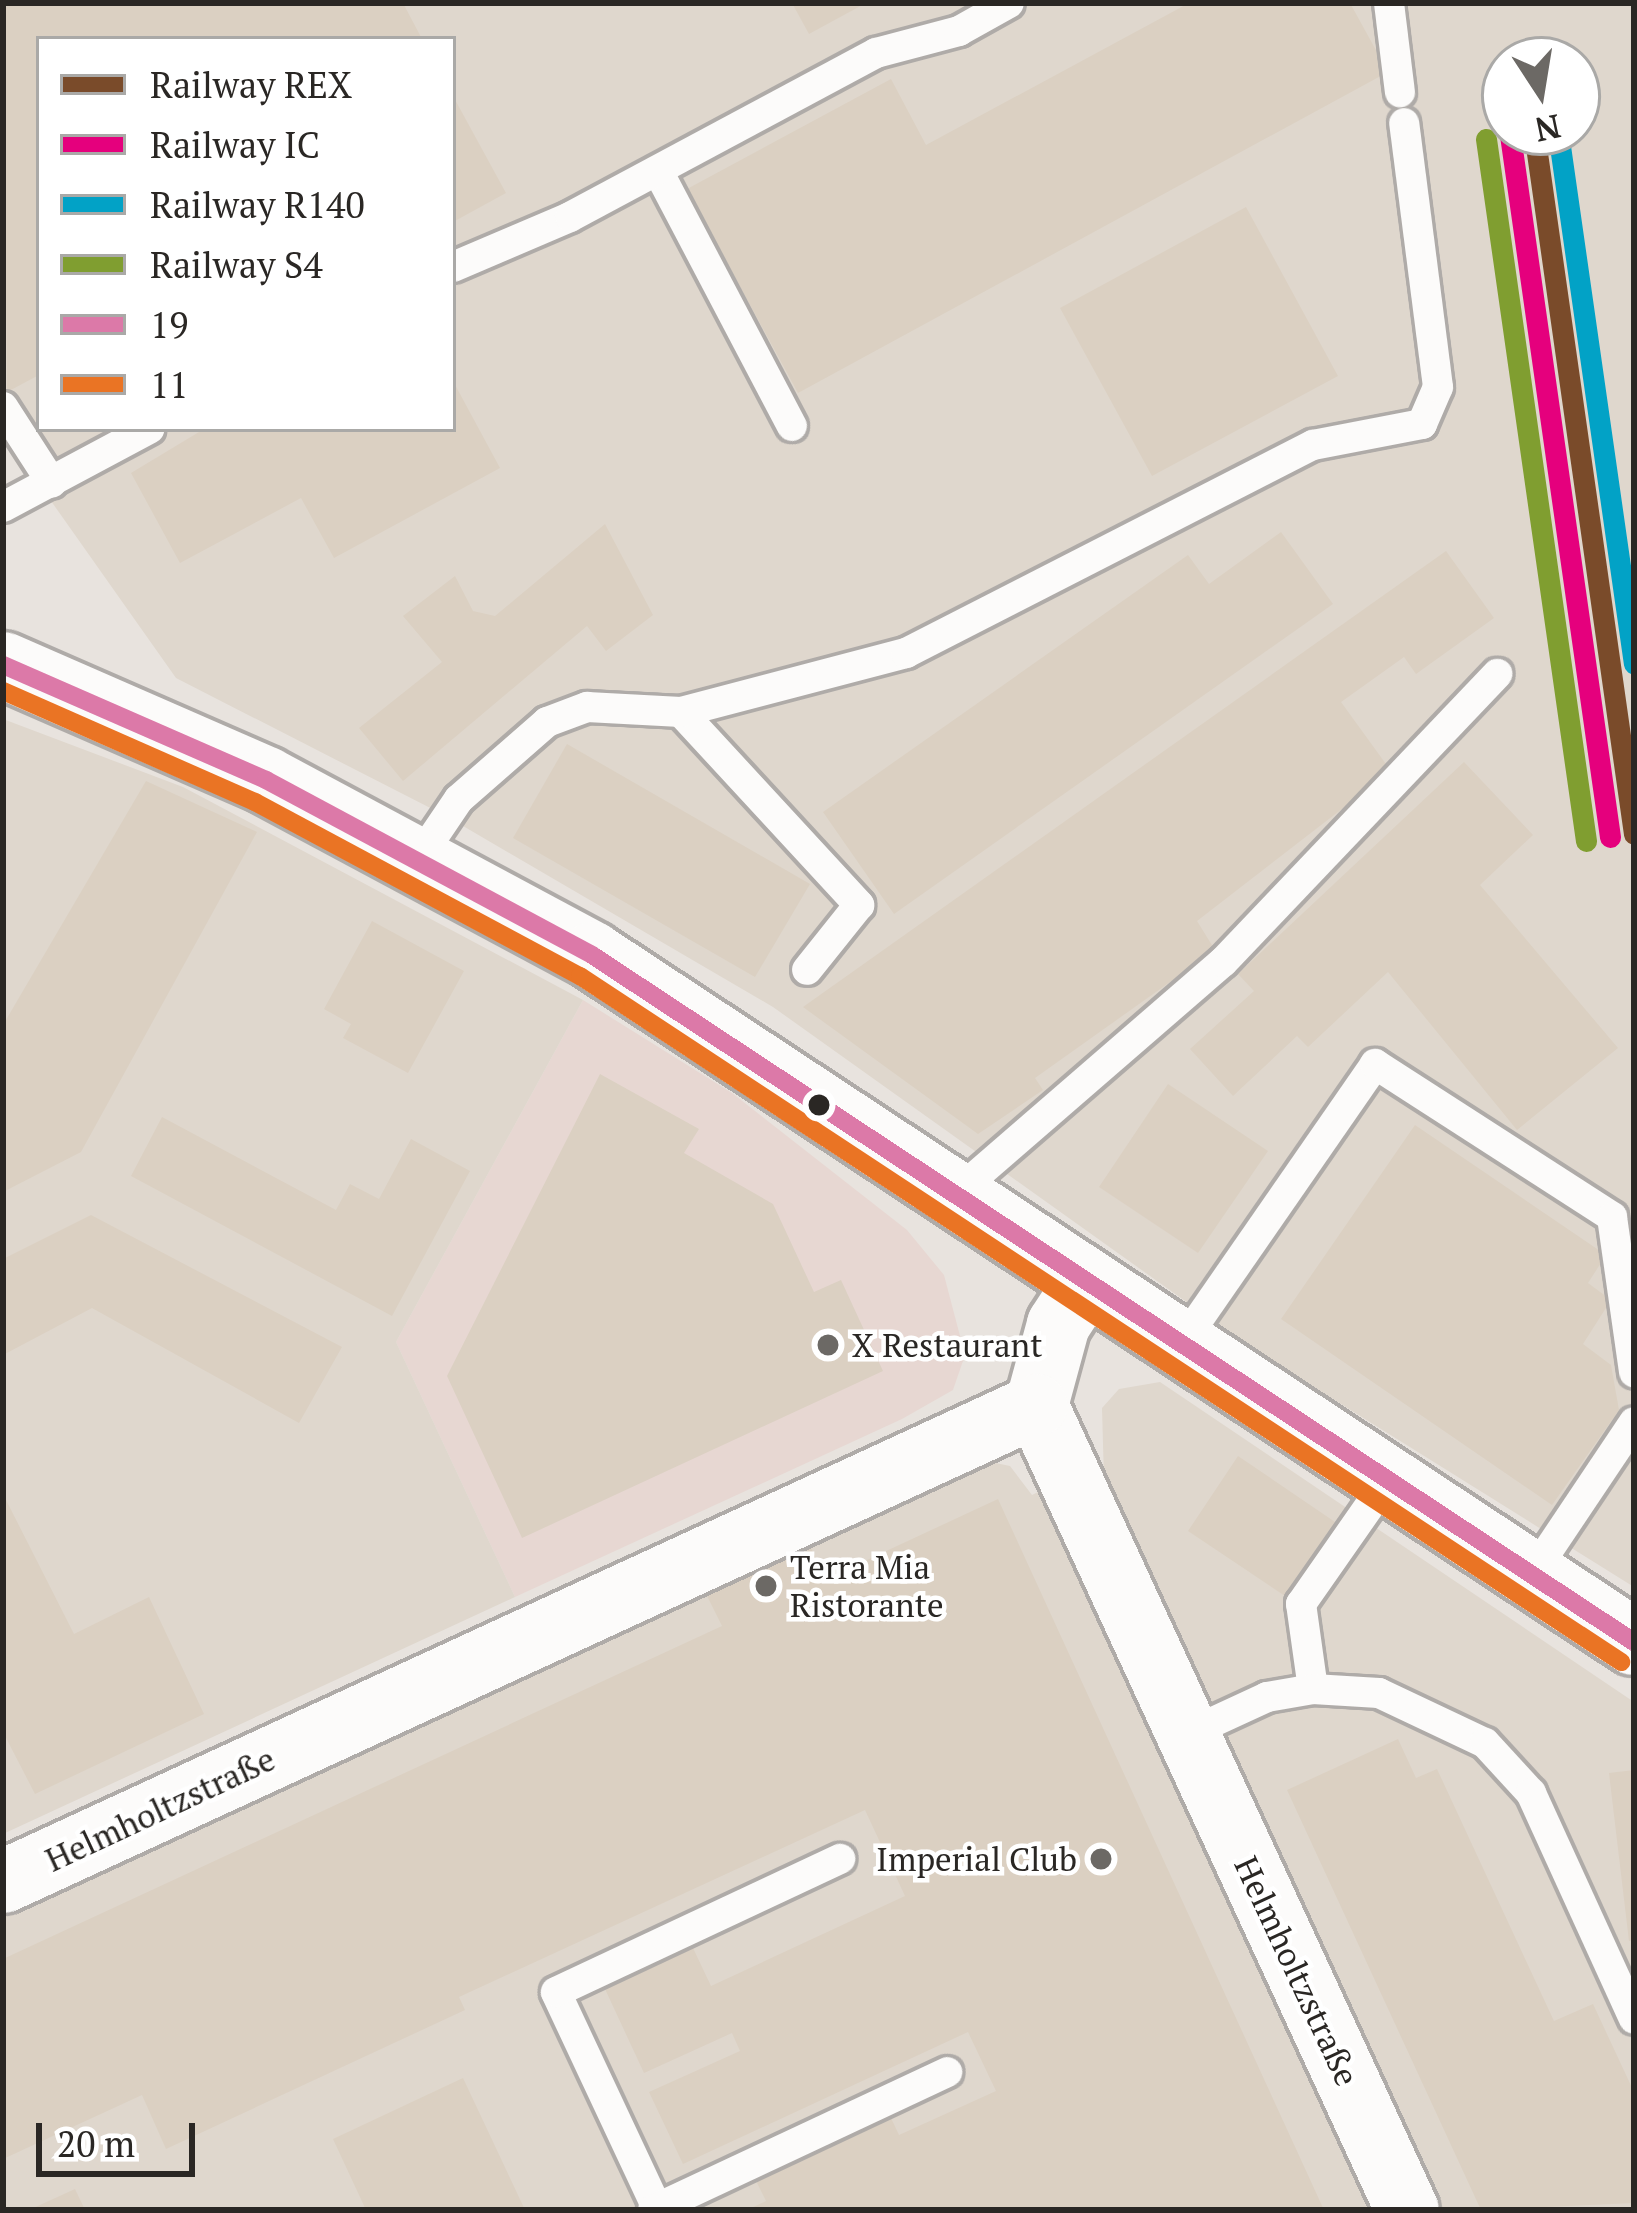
<!DOCTYPE html>
<html>
<head>
<meta charset="utf-8">
<style>
	body { margin:0 }
	#map { position:relative; width:1637px; height:2213px; overflow:hidden; background:#e8e3de; font-family:"PT Serif",serif }
	div>[style] { position:absolute }
	.commercial>* { inset:0; background:#e7d7d2 }
	.built>* { inset:0; background:#dfd7cd }
	.building>* { inset:0; background:#dbd0c2 }
	.roads { filter:drop-shadow(3px 0 #afaba8) drop-shadow(-3px 0 #afaba8) drop-shadow(0 3px #afaba8) drop-shadow(0 -3px #afaba8) }
	.service>* { height:30px; margin:-15px; padding:0 15px; transform-origin:15px; border-radius:15px; background:#fcfbfa }
	.minor>* { height:63px; margin:-31.5px; padding:0 31.5px; transform-origin:31.5px; border-radius:31.5px; background:#fcfbfa }
	.tertiary>* { height:66px; margin:-33px; padding:0 33px; transform-origin:33px; border-radius:33px; background:#fcfbfa }
	.bus-1>* { height:18px; margin:-9px; padding:0 9px; transform-origin:9px; border-radius:9px; background:#dc79a8 }
	.bus-2>* { height:18px; margin:-9px; padding:0 9px; transform-origin:9px; border-radius:9px; background:#ea7424 }
	.rail-1>* { height:21px; margin:-10.5px; padding:0 10.5px; transform-origin:10.5px; border-radius:10.5px; background:#7a4b2a }
	.rail-2>* { height:21px; margin:-10.5px; padding:0 10.5px; transform-origin:10.5px; border-radius:10.5px; background:#e5007d }
	.rail-3>* { height:21px; margin:-10.5px; padding:0 10.5px; transform-origin:10.5px; border-radius:10.5px; background:#02a2c6 }
	.rail-4>* { height:21px; margin:-10.5px; padding:0 10.5px; transform-origin:10.5px; border-radius:10.5px; background:#809e30 }
	.dots>* { width:33px; height:33px; translate:-50% -50%; box-sizing:border-box; border:6px solid #fff; border-radius:50% }
	span { translate:-50% -50%; white-space:nowrap; text-align:center; line-height:1.15; -webkit-text-stroke:9px #fff; paint-order:stroke }
	.poi-label { font-size:33px; color:#2a2724 }
	.left { translate:0 -50%; text-align:left }
	.right { translate:-100% -50%; text-align:right }
	.street-label { font-size:33px; color:#2a2724 }
	.frame { position:absolute; inset:0; border:6px solid #2a2724; pointer-events:none }
	.legend { position:absolute; left:36px; top:36px; width:420px; height:396px; box-sizing:border-box; background:#fff; border:3px solid #aaa9a7; margin:0; padding:15px 21px; list-style:none; font-size:36px; color:#2a2724 }
	.legend li { display:flex; align-items:center; gap:24px; height:60px }
	.legend b { width:60px; border:3px solid #aaa9a7 }
	.north { position:absolute; left:1481px; top:36px; width:120px; height:120px; box-sizing:border-box; background:#fff; border:3px solid #aaa9a7; border-radius:50%; rotate:168deg; font-size:33px; font-weight:700; line-height:48px; text-align:center; color:#2a2724 }
	.north::after { content:''; display:block; margin:auto; width:42px; height:54px; background:#6c6965; clip-path:polygon(50% 0,100% 100%,50% 72%,0 100%) }
	.scale { position:absolute; left:36px; top:2123px; width:159px; height:54px; box-sizing:border-box; border:6px solid #2a2724; border-top:0; padding-left:15px; font-size:36px; line-height:42px; white-space:nowrap; color:#2a2724; -webkit-text-stroke:9px #fff; paint-order:stroke }
</style>
</head>
<body>
<div id="map">
	<div class="commercial">
		<div style="clip-path:polygon(583px 1000px,732px 1093px,907px 1230px,944px 1275px,965px 1355px,953px 1390px,902px 1419px,515px 1597px,396px 1342px)"></div>
	</div>
	<div class="built">
		<div style="clip-path:polygon(evenodd,3px 3px,1634px 3px,1634px 1587px,1251px 1348px,773px 1007px,446px 816px,176px 678px,3px 433px,3px 3px,39px 39px,453px 39px,453px 429px,39px 429px,39px 39px,3px 3px,1505px 60px,1577px 60px,1577px 132px,1505px 132px,1505px 60px)"></div>
		<div style="clip-path:polygon(3px 719px,183px 787px,583px 1000px,396px 1342px,515px 1597px,3px 1834px)"></div>
		<div style="clip-path:polygon(1160px 1382px,1634px 1702px,1634px 2210px,1437px 2210px,1104px 1480px,1102px 1408px,1119px 1389px)"></div>
		<div style="clip-path:polygon(986px 1461px,1010px 1466px,1032px 1495px,1044px 1489px,1378px 2210px,3px 2210px,3px 1917px)"></div>
	</div>
	<div class="building">
		<div style="clip-path:polygon(3px 3px,403px 3px,422px 39px,39px 39px,39px 375px,7px 392px)"></div>
		<div style="clip-path:polygon(792px 3px,866px 3px,809px 34px)"></div>
		<div style="clip-path:polygon(1189px 3px,1350px 3px,1388px 72px,798px 393px,687px 189px,891px 79px,926px 145px)"></div>
		<div style="clip-path:polygon(453px 96px,506px 193px,453px 222px)"></div>
		<div style="clip-path:polygon(1246px 207px,1338px 376px,1152px 476px,1060px 308px)"></div>
		<div style="clip-path:polygon(453px 381px,500px 468px,334px 558px,301px 498px,180px 563px,131px 473px,204px 429px,453px 429px)"></div>
		<div style="clip-path:polygon(605px 524px,653px 615px,606px 651px,587px 626px,403px 781px,359px 728px,442px 662px,403px 616px,455px 576px,473px 611px,495px 616px)"></div>
		<div style="clip-path:polygon(1281px 532px,1333px 604px,894px 914px,823px 812px,1188px 555px,1209px 584px)"></div>
		<div style="clip-path:polygon(1446px 551px,1494px 618px,1416px 674px,1404px 657px,1341px 702px,1391px 771px,1197px 921px,1215px 950px,1035px 1078px,1043px 1090px,978px 1134px,803px 1007px)"></div>
		<div style="clip-path:polygon(567px 744px,810px 884px,755px 977px,513px 838px)"></div>
		<div style="clip-path:polygon(1464px 762px,1533px 835px,1480px 885px,1618px 1048px,1517px 1130px,1388px 972px,1308px 1047px,1297px 1036px,1233px 1096px,1190px 1049px,1254px 991px,1238px 974px)"></div>
		<div style="clip-path:polygon(146px 781px,257px 832px,81px 1152px,3px 1192px,3px 1025px)"></div>
		<div style="clip-path:polygon(372px 921px,464px 971px,408px 1073px,343px 1038px,351px 1024px,324px 1009px)"></div>
		<div style="clip-path:polygon(600px 1074px,699px 1129px,684px 1153px,773px 1204px,814px 1292px,841px 1280px,883px 1371px,522px 1538px,447px 1376px)"></div>
		<div style="clip-path:polygon(1168px 1084px,1268px 1151px,1198px 1253px,1099px 1187px)"></div>
		<div style="clip-path:polygon(162px 1117px,336px 1210px,350px 1184px,379px 1199px,411px 1139px,470px 1171px,392px 1316px,131px 1176px)"></div>
		<div style="clip-path:polygon(1415px 1125px,1606px 1255px,1588px 1283px,1611px 1300px,1583px 1344px,1611px 1365px,1619px 1410px,1552px 1505px,1281px 1319px)"></div>
		<div style="clip-path:polygon(91px 1215px,342px 1347px,299px 1423px,92px 1308px,3px 1355px,3px 1259px)"></div>
		<div style="clip-path:polygon(1238px 1456px,1338px 1524px,1288px 1598px,1188px 1531px)"></div>
		<div style="clip-path:polygon(3px 1494px,74px 1634px,149px 1597px,204px 1714px,35px 1794px,3px 1732px)"></div>
		<div style="clip-path:polygon(998px 1499px,1324px 2210px,747px 2210px,766px 2201px,756px 2181px,891px 2118px,899px 2135px,996px 2091px,968px 2032px,683px 2164px,649px 2092px,740px 2051px,732px 2033px,644px 2073px,605px 1989px,693px 1948px,711px 1986px,905px 1896px,865px 1810px,459px 1997px,465px 2010px,166px 2149px,142px 2095px,3px 2159px,3px 1959px,722px 1626px,707px 1596px,810px 1546px,826px 1579px)"></div>
		<div style="clip-path:polygon(1398px 1739px,1416px 1778px,1437px 1769px,1554px 2021px,1593px 2004px,1634px 2092px,1634px 2203px,1481px 2210px,1287px 1790px)"></div>
		<div style="clip-path:polygon(1634px 1770px,1634px 1940px,1629px 1941px,1609px 1773px)"></div>
		<div style="clip-path:polygon(463px 2078px,525px 2210px,366px 2210px,333px 2139px)"></div>
		<div style="clip-path:polygon(75px 2189px,85px 2210px,29px 2210px)"></div>
	</div>
	<div class="roads">
		<div class="service">
			<div style="left:1389px;top:3px;width:90px;rotate:83deg"></div>
			<div style="left:658px;top:171px;width:288px;rotate:62.3deg"></div>
			<div style="left:453px;top:267px;width:127px;rotate:-23.1deg"></div>
			<div style="left:570px;top:217px;width:347px;rotate:-28.2deg"></div>
			<div style="left:876px;top:53px;width:86px;rotate:-14.8deg"></div>
			<div style="left:959px;top:31px;width:57px;rotate:-29.2deg"></div>
			<div style="left:3px;top:407px;width:90px;rotate:57.2deg"></div>
			<div style="left:3px;top:507px;width:166px;rotate:-28.1deg"></div>
			<div style="left:681px;top:712px;width:263px;rotate:47.3deg"></div>
			<div style="left:859px;top:905px;width:83px;rotate:128.7deg"></div>
			<div style="left:419px;top:858px;width:71px;rotate:-55.9deg"></div>
			<div style="left:459px;top:799px;width:117px;rotate:-41.2deg"></div>
			<div style="left:547px;top:722px;width:43px;rotate:-20.6deg"></div>
			<div style="left:587px;top:707px;width:94px;rotate:3deg"></div>
			<div style="left:681px;top:712px;width:233px;rotate:-14.7deg"></div>
			<div style="left:906px;top:653px;width:457px;rotate:-27.1deg"></div>
			<div style="left:1313px;top:445px;width:111px;rotate:-10.9deg"></div>
			<div style="left:1422px;top:424px;width:40px;rotate:-66.6deg"></div>
			<div style="left:1438px;top:387px;width:266px;rotate:-97.3deg"></div>
			<div style="left:955px;top:1194px;width:354px;rotate:-40.9deg"></div>
			<div style="left:1223px;top:962px;width:398px;rotate:-46.4deg"></div>
			<div style="left:1180px;top:1346px;width:343px;rotate:-55.3deg"></div>
			<div style="left:1375px;top:1064px;width:282px;rotate:32.8deg"></div>
			<div style="left:1612px;top:1217px;width:157px;rotate:81.9deg"></div>
			<div style="left:1531px;top:1576px;width:185px;rotate:-56.2deg"></div>
			<div style="left:1313px;top:1689px;width:86px;rotate:-98deg"></div>
			<div style="left:1301px;top:1604px;width:149px;rotate:-55.1deg"></div>
			<div style="left:1187px;top:1734px;width:88px;rotate:-24.8deg"></div>
			<div style="left:1267px;top:1697px;width:47px;rotate:-9.9deg"></div>
			<div style="left:1313px;top:1689px;width:66px;rotate:3.5deg"></div>
			<div style="left:1379px;top:1693px;width:117px;rotate:25.3deg"></div>
			<div style="left:1485px;top:1743px;width:68px;rotate:47.4deg"></div>
			<div style="left:1531px;top:1793px;width:248px;rotate:65.5deg"></div>
			<div style="left:657px;top:2208px;width:238px;rotate:-115.1deg"></div>
			<div style="left:556px;top:1992px;width:314px;rotate:-25.1deg"></div>
			<div style="left:653px;top:2210px;width:325px;rotate:-25.1deg"></div>
		</div>
		<div class="minor">
			<div style="left:1084px;top:1284px;width:48px;rotate:123deg"></div>
			<div style="left:1058px;top:1324px;width:84px;rotate:105.2deg"></div>
			<div style="left:1036px;top:1405px;width:886px;rotate:65.26deg"></div>
			<div style="left:3px;top:1881px;width:1137px;rotate:-24.74deg"></div>
		</div>
		<div class="tertiary">
			<div style="left:3px;top:665px;width:287px;rotate:23.6deg"></div>
			<div style="left:266px;top:780px;width:370px;rotate:28.2deg"></div>
			<div style="left:592px;top:955px;width:1248px;rotate:33.4deg"></div>
		</div>
	</div>
	<div class="bus-1">
		<div style="left:3px;top:665px;width:287px;rotate:23.6deg"></div>
		<div style="left:266px;top:780px;width:370px;rotate:28.2deg"></div>
		<div style="left:592px;top:955px;width:1248px;rotate:33.4deg"></div>
	</div>
	<div class="bus-2">
		<div style="left:3px;top:691px;width:275px;rotate:23.8deg"></div>
		<div style="left:255px;top:802px;width:369px;rotate:28.2deg"></div>
		<div style="left:580px;top:976px;width:1247px;rotate:33.38deg"></div>
	</div>
	<div class="rail-1">
		<div style="left:1534px;top:132px;width:709px;rotate:81.89deg"></div>
	</div>
	<div class="rail-2">
		<div style="left:1510px;top:135px;width:709px;rotate:81.89deg"></div>
	</div>
	<div class="rail-3">
		<div style="left:1558px;top:132px;width:537px;rotate:81.87deg"></div>
	</div>
	<div class="rail-4">
		<div style="left:1486px;top:139px;width:709px;rotate:81.89deg"></div>
	</div>
	<div class="dots">
		<div style="left:819px;top:1105px;background:#2a2724"></div>
		<div style="left:828px;top:1345px;background:#6c6965"></div>
		<div style="left:766px;top:1586px;background:#6c6965"></div>
		<div style="left:1101px;top:1859px;background:#6c6965"></div>
	</div>
	<div class="poi-label">
		<span class="left" style="left:852px;top:1345px">X Restaurant</span>
		<span class="left" style="left:790px;top:1586px">Terra Mia<br>Ristorante</span>
		<span class="right" style="left:1077px;top:1859px">Imperial Club</span>
	</div>
	<div class="street-label">
		<span style="left:160px;top:1809px;rotate:-25deg">Helmholtzstraße</span>
		<span style="left:1297px;top:1971px;rotate:65deg">Helmholtzstraße</span>
	</div>
	<div class="frame"></div>
	<ul class="legend">
	<li><b style="height:15px;background:#7a4b2a"></b>Railway REX</li>
	<li><b style="height:15px;background:#e5007d"></b>Railway IC</li>
	<li><b style="height:15px;background:#02a2c6"></b>Railway R140</li>
	<li><b style="height:15px;background:#809e30"></b>Railway S4</li>
	<li><b style="height:15px;background:#dc79a8"></b>19</li>
	<li><b style="height:15px;background:#ea7424"></b>11</li>
	</ul>
	<div class="north">N</div>
	<div class="scale">20 m</div>
</div>
</body>
</html>
